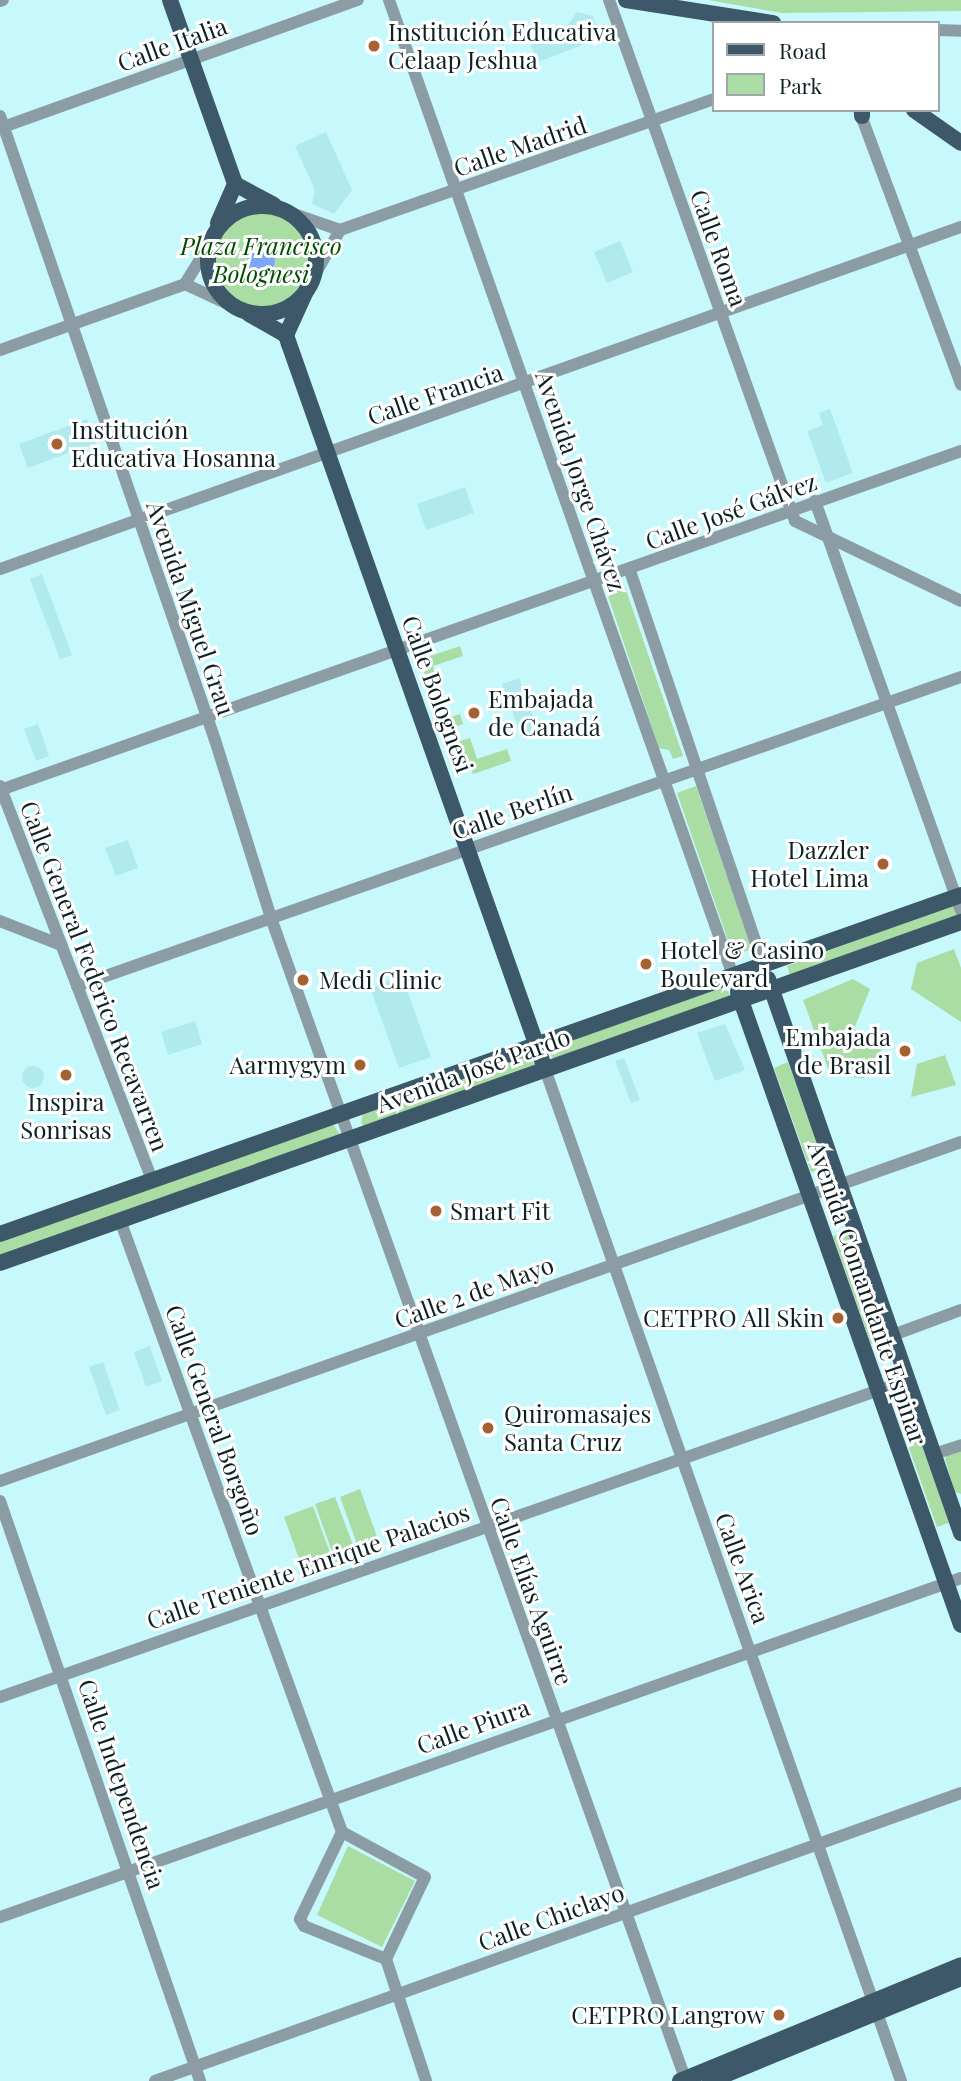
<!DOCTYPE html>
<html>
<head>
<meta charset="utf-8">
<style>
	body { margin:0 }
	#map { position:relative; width:961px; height:2081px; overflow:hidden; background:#c7f8fc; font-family:"Playfair Display",serif }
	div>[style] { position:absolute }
	.built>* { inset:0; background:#b0eaef }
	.round { border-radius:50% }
	.green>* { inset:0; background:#a9dda4 }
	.water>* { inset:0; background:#7aa7f9 }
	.minor>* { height:12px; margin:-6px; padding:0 6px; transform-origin:6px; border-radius:6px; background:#8c9ca5 }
	.major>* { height:16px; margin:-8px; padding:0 8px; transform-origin:8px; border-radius:8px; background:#3d5969 }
	.major>.ring { margin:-8px; padding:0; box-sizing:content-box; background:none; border:16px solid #3d5969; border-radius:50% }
	.dots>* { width:19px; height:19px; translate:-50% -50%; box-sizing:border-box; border:4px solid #fff; border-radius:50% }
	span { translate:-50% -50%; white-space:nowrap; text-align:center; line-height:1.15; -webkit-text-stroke:6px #fff; paint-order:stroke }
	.poi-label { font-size:24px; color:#0e2123 }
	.left { translate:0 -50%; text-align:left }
	.right { translate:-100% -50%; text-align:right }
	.street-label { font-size:24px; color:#0e2123 }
	.park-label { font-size:24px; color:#004e00; font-style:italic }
	.legend { position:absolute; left:712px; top:21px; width:228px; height:91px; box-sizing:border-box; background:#fff; border:2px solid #9fa6a7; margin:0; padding:9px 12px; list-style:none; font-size:21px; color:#0e2123 }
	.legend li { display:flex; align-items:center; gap:14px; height:35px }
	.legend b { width:35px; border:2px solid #9fa6a7 }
</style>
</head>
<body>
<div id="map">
	<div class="built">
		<div style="clip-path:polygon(577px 12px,593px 16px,601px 38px,538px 62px,529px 40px,568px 25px)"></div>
		<div style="clip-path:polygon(326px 132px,352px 190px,334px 214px,312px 204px,315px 190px,295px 146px)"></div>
		<div style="clip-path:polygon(620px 241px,633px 272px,607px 283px,594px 252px)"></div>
		<div style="clip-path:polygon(830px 409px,853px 473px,826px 483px,807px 431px,823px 425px,819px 413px)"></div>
		<div style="clip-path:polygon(87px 419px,96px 443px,28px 468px,19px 444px)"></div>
		<div style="clip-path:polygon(465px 487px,474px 513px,426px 530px,417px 504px)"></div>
		<div style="clip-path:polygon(42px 574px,72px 655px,60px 659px,30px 579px)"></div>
		<div style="clip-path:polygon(519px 678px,538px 729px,521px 735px,502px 684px)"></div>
		<div style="clip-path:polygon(38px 724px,49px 756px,36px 761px,24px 729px)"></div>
		<div style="clip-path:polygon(128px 840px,138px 868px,116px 876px,105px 848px)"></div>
		<div style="clip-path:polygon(402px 976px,431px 1057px,399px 1068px,370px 988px)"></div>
		<div style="clip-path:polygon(195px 1021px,202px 1044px,168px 1055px,161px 1032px)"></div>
		<div style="clip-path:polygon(725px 1024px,745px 1070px,715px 1081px,697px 1033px)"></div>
		<div style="clip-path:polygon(624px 1058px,640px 1100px,631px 1103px,615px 1061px)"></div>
		<div class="round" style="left:22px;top:1066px;width:22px;height:22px"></div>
		<div style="clip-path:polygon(150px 1346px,162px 1381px,146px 1387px,134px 1352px)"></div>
		<div style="clip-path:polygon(103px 1362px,120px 1410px,106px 1415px,89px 1367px)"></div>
	</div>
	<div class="green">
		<div style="clip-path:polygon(708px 0,961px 0,961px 11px,782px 13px)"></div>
		<div class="round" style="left:212px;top:211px;width:98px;height:98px"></div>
		<div style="clip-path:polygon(625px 587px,683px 756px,673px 759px,669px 750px,659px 748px,607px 593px)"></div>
		<div style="clip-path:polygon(460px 646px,463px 656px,433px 666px,451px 717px,460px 714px,463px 724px,455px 727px,460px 741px,470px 738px,477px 759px,507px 749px,511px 761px,473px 774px,467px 758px,455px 762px,422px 667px,427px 657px)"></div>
		<div style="clip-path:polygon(696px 786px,752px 949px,733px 955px,677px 793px)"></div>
		<div style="clip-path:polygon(961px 902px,961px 918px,791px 979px,787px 966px)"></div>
		<div style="clip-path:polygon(954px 949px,961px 968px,961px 1022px,911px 989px,917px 963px)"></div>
		<div style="clip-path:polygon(853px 979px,870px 989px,854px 1029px,884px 1045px,864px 1078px,831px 1076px,803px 1000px)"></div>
		<div style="clip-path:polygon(724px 987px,732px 997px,553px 1059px,551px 1055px,553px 1047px)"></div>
		<div style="clip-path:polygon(945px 1055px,956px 1085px,911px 1097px,917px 1064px)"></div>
		<div style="clip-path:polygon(529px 1056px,536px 1067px,364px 1127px,361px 1123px,363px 1114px)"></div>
		<div style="clip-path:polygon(788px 1062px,826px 1167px,811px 1172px,774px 1068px)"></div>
		<div style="clip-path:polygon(333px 1124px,341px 1136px,0 1259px,0 1241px)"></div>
		<div style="clip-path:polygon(848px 1231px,886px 1338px,871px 1344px,833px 1236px)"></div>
		<div style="clip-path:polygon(913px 1415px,951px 1522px,937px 1527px,899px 1420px)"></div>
		<div style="clip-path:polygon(961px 1448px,961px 1494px,955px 1492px,945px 1459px,947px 1453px)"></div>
		<div style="clip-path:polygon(360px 1489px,381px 1548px,361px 1555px,340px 1497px)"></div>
		<div style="clip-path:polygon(335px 1497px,357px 1556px,336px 1563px,315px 1504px)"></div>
		<div style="clip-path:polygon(313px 1506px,334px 1564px,305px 1575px,284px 1517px)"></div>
		<div style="clip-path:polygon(348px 1846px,415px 1881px,382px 1947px,317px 1915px)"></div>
	</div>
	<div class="water">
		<div class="round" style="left:247px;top:246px;width:28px;height:28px"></div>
	</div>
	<div class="minor">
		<div style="left:389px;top:0;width:1035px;rotate:70.58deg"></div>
		<div style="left:609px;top:0;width:553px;rotate:70.35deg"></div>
		<div style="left:795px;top:521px;width:184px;rotate:25.7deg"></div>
		<div style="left:0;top:1px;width:3px;rotate:-18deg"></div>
		<div style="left:938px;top:30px;width:23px;rotate:2deg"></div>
		<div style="left:859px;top:110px;width:293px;rotate:69.6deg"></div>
		<div style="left:0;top:116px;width:660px;rotate:70.99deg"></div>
		<div style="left:215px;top:740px;width:187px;rotate:72.5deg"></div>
		<div style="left:271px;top:918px;width:1235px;rotate:70.36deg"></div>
		<div style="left:0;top:128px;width:380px;rotate:-19.7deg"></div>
		<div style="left:288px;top:212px;width:55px;rotate:19.1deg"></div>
		<div style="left:340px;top:230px;width:396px;rotate:-19.3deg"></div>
		<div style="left:312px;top:280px;width:57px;rotate:-60.8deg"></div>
		<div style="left:185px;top:284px;width:54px;rotate:25.1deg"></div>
		<div style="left:0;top:350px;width:196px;rotate:-19.6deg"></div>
		<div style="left:185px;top:284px;width:48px;rotate:-58.6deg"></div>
		<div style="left:815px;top:501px;width:434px;rotate:70.4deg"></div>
		<div style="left:0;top:569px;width:1020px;rotate:-19.59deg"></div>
		<div style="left:630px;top:571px;width:417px;rotate:71.3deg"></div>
		<div style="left:0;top:786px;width:422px;rotate:68.9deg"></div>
		<div style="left:0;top:790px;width:1019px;rotate:-19.43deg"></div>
		<div style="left:0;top:921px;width:66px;rotate:21.5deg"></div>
		<div style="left:77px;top:986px;width:936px;rotate:-19.27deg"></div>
		<div style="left:545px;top:1069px;width:1073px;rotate:70.62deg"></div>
		<div style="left:120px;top:1220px;width:651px;rotate:70.06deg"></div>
		<div style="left:893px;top:1335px;width:72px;rotate:-20.2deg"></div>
		<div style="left:934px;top:1454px;width:28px;rotate:-18deg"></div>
		<div style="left:0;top:1481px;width:1019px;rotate:-19.43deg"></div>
		<div style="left:0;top:1501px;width:614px;rotate:70.97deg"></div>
		<div style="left:0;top:1697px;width:962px;rotate:-19.25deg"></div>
		<div style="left:342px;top:1832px;width:97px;rotate:115.8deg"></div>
		<div style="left:300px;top:1919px;width:8px;rotate:60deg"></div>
		<div style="left:304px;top:1926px;width:88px;rotate:21.9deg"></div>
		<div style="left:342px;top:1832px;width:94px;rotate:28.5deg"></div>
		<div style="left:425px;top:1877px;width:91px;rotate:115.4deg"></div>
		<div style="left:0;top:1917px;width:1019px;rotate:-19.43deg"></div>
		<div style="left:386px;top:1959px;width:128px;rotate:71.8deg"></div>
		<div style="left:155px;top:2081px;width:856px;rotate:-19.66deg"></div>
	</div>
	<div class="major">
		<div style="left:170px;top:0;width:195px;rotate:70.5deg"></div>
		<div style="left:235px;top:184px;width:44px;rotate:28.3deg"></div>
		<div style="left:626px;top:0;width:149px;rotate:8.9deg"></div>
		<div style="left:862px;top:110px;width:6px;rotate:90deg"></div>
		<div style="left:914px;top:110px;width:57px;rotate:35.1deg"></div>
		<div class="ring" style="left:208px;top:206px;width:92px;height:92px"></div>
		<div style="left:218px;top:223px;width:43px;rotate:-66.4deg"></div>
		<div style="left:307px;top:289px;width:51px;rotate:114.5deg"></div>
		<div style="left:286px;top:335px;width:9px;rotate:72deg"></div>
		<div style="left:289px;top:344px;width:769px;rotate:70.55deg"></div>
		<div style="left:249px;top:314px;width:43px;rotate:29.6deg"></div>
		<div style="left:768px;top:979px;width:587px;rotate:70.79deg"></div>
		<div style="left:738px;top:992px;width:671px;rotate:70.59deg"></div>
		<div style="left:0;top:1234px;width:1019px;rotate:-19.43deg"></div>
		<div style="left:0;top:1263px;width:1020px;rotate:-19.54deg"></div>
		<div style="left:680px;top:2081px;width:304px;rotate:-22.4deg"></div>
		<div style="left:710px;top:2081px;width:271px;rotate:-22.3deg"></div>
	</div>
	<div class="dots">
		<div style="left:374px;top:46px;background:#a56132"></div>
		<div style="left:57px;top:444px;background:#a56132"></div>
		<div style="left:474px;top:713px;background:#a56132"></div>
		<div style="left:883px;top:864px;background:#a56132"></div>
		<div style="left:646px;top:964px;background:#a56132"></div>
		<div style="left:303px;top:980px;background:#a56132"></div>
		<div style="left:905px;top:1051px;background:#a56132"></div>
		<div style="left:360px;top:1065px;background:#a56132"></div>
		<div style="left:66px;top:1075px;background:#a56132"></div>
		<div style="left:436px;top:1211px;background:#a56132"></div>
		<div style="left:838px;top:1318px;background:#a56132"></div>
		<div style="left:488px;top:1428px;background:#a56132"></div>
		<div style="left:779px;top:2015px;background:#a56132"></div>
	</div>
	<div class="poi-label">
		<span class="left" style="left:388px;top:46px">Institución Educativa<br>Celaap Jeshua</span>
		<span class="left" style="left:71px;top:444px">Institución<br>Educativa Hosanna</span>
		<span class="left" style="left:488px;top:713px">Embajada<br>de Canadá</span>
		<span class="right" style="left:869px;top:864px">Dazzler<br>Hotel Lima</span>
		<span class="left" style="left:660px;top:964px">Hotel &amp; Casino<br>Boulevard</span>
		<span class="left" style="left:319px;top:980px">Medi Clinic</span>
		<span class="right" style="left:891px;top:1051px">Embajada<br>de Brasil</span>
		<span class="right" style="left:346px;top:1065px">Aarmygym</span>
		<span style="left:66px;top:1116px">Inspira<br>Sonrisas</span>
		<span class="left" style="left:450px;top:1211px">Smart Fit</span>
		<span class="right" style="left:824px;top:1318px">CETPRO All Skin</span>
		<span class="left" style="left:504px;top:1428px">Quiromasajes<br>Santa Cruz</span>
		<span class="right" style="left:765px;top:2015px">CETPRO Langrow</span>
	</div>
	<div class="street-label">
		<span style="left:172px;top:44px;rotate:-20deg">Calle Italia</span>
		<span style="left:520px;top:146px;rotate:-19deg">Calle Madrid</span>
		<span style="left:719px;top:248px;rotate:70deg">Calle Roma</span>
		<span style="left:435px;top:394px;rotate:-19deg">Calle Francia</span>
		<span style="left:581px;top:481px;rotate:71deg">Avenida Jorge Chávez</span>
		<span style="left:731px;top:511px;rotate:-20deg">Calle José Gálvez</span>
		<span style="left:191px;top:608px;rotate:71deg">Avenida Miguel Grau</span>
		<span style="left:438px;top:694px;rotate:70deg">Calle Bolognesi</span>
		<span style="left:512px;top:811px;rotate:-19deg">Calle Berlín</span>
		<span style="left:95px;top:976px;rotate:69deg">Calle General Federico Recavarren</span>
		<span style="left:473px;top:1070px;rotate:-20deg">Avenida José Pardo</span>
		<span style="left:474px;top:1292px;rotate:-20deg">Calle 2 de Mayo</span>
		<span style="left:868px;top:1293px;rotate:71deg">Avenida Comandante Espinar</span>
		<span style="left:215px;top:1420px;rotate:70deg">Calle General Borgoño</span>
		<span style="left:308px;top:1566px;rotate:-19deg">Calle Teniente Enrique Palacios</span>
		<span style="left:743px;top:1568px;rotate:70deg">Calle Arica</span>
		<span style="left:532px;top:1591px;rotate:70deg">Calle Elías Aguirre</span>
		<span style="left:473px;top:1726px;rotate:-20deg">Calle Piura</span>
		<span style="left:122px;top:1784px;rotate:71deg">Calle Independencia</span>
		<span style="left:551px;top:1917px;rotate:-20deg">Calle Chiclayo</span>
	</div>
	<div class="park-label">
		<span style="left:261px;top:260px">Plaza Francisco<br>Bolognesi</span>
	</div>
	<ul class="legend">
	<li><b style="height:9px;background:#3d5969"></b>Road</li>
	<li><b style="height:19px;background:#a9dda4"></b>Park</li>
	</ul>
</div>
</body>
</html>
